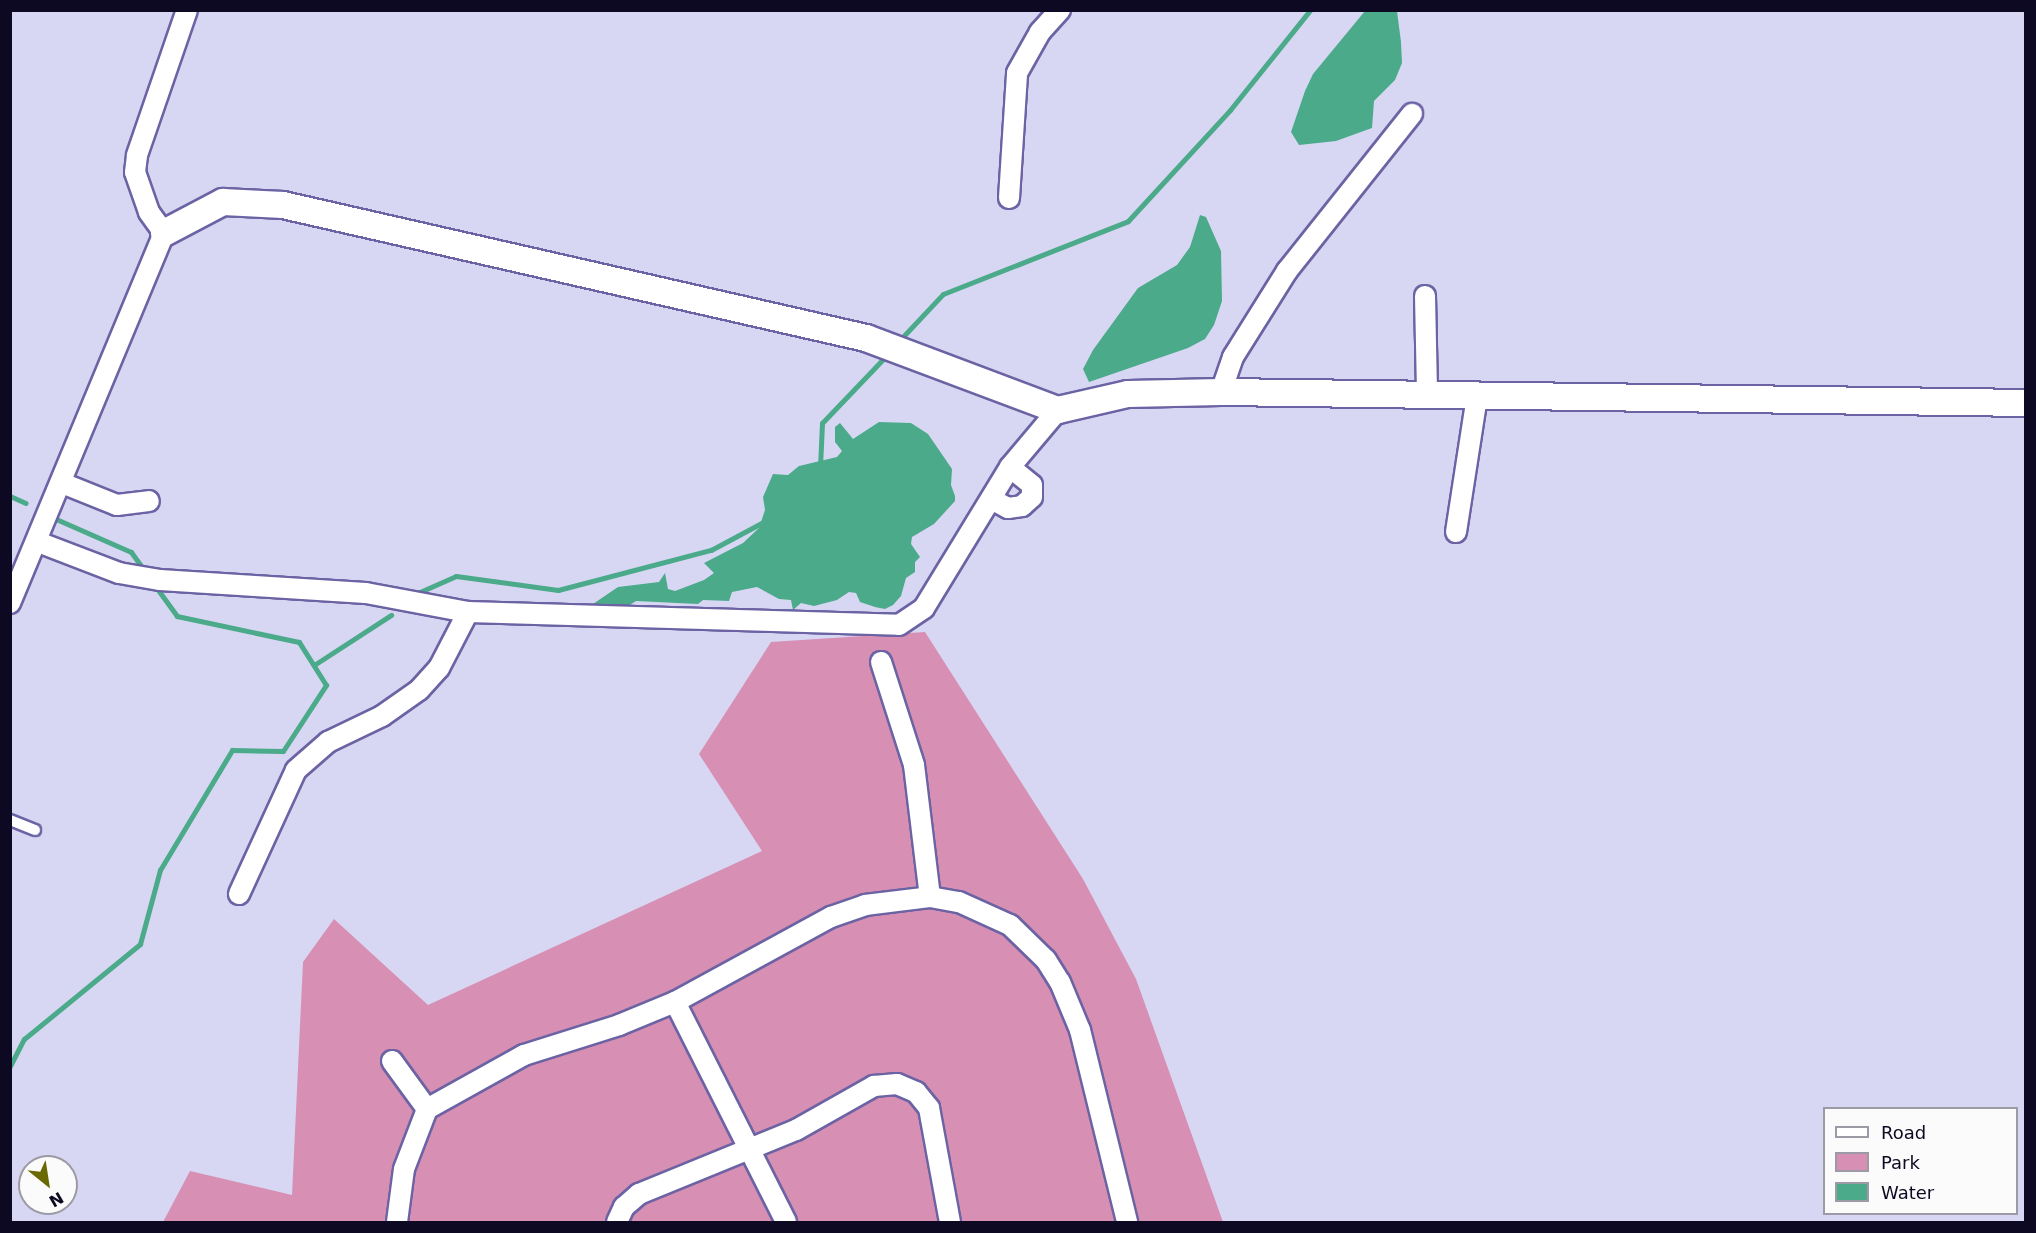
<!DOCTYPE html>
<html>
<head>
<meta charset="utf-8">
<style>
	body { margin:0 }
	#map { position:relative; width:2036px; height:1233px; overflow:hidden; background:#d8d7f3; font-family:"DejaVu Sans",sans-serif }
	div>[style] { position:absolute }
	.green>* { inset:0; background:#d78fb3 }
	.water>* { inset:0; background:#4aaa8a }
	.stream>* { height:5px; margin:-2.5px; padding:0 2.5px; transform-origin:2.5px; border-radius:2.5px; background:#4aaa8a }
	.roads { filter:drop-shadow(2px 0 #6b63a3) drop-shadow(-2px 0 #6b63a3) drop-shadow(0 2px #6b63a3) drop-shadow(0 -2px #6b63a3) }
	.service>* { height:10px; margin:-5px; padding:0 5px; transform-origin:5px; border-radius:5px; background:#fff }
	.minor>* { height:20px; margin:-10px; padding:0 10px; transform-origin:10px; border-radius:10px; background:#fff }
	.tertiary>* { height:26px; margin:-13px; padding:0 13px; transform-origin:13px; border-radius:13px; background:#fff }
	span { translate:-50% -50%; white-space:nowrap; text-align:center; line-height:1.15; -webkit-text-stroke:6px #fbfbfb; paint-order:stroke }
	.frame { position:absolute; inset:0; border:12px solid #0e0922; pointer-events:none }
	.legend { position:absolute; left:1823px; top:1107px; width:195px; height:108px; box-sizing:border-box; background:#fbfbfb; border:2px solid #9c9aa4; margin:0; padding:8px 10px; list-style:none; font-size:18px; color:#0e0922 }
	.legend li { display:flex; align-items:center; gap:12px; height:30px }
	.legend b { width:30px; border:2px solid #9c9aa4 }
	.north { position:absolute; left:18px; top:1155px; width:60px; height:60px; box-sizing:border-box; background:#fbfbfb; border:2px solid #9c9aa4; border-radius:50%; rotate:150deg; font-size:16px; font-weight:700; line-height:24px; text-align:center; color:#0e0922 }
	.north::after { content:''; display:block; margin:auto; width:21px; height:27px; background:#6a6801; clip-path:polygon(50% 0,100% 100%,50% 72%,0 100%) }
</style>
</head>
<body>
<div id="map">
	<div class="green">
		<div style="clip-path:polygon(925px 632px,1083px 879px,1136px 979px,1223px 1222px,163px 1222px,190px 1171px,292px 1195px,303px 962px,334px 919px,428px 1005px,762px 851px,699px 754px,771px 642px)"></div>
	</div>
	<div class="water">
		<div style="clip-path:polygon(1365px 11px,1397px 11px,1401px 42px,1402px 63px,1395px 80px,1374px 101px,1372px 128px,1336px 141px,1299px 145px,1291px 132px,1305px 91px,1313px 74px)"></div>
		<div style="clip-path:polygon(1200px 215px,1206px 217px,1221px 251px,1222px 301px,1214px 325px,1205px 339px,1188px 348px,1089px 382px,1083px 369px,1093px 350px,1138px 288px,1177px 265px,1190px 247px)"></div>
		<div style="clip-path:polygon(879px 422px,911px 423px,928px 434px,952px 469px,951px 485px,955px 496px,955px 501px,934px 524px,912px 537px,911px 544px,920px 557px,915px 562px,915px 572px,906px 578px,901px 596px,893px 605px,885px 609px,875px 607px,860px 602px,856px 593px,849px 592px,837px 600px,814px 606px,801px 603px,793px 610px,791px 600px,779px 599px,757px 587px,732px 592px,729px 601px,703px 600px,698px 604px,636px 601px,620px 611px,593px 612px,593px 604px,618px 587px,659px 582px,665px 573px,668px 589px,675px 591px,704px 580px,714px 573px,704px 563px,743px 543px,759px 528px,765px 510px,763px 497px,773px 474px,788px 475px,799px 466px,837px 457px,842px 451px,835px 442px,835px 427px,840px 423px,853px 439px)"></div>
	</div>
	<div class="stream">
		<div style="left:897px;top:343px;width:67px;rotate:-46.8deg"></div>
		<div style="left:943px;top:294px;width:199px;rotate:-21.5deg"></div>
		<div style="left:1128px;top:221px;width:151px;rotate:-47.4deg"></div>
		<div style="left:1230px;top:110px;width:128px;rotate:-51.3deg"></div>
		<div style="left:820px;top:467px;width:44px;rotate:-87.4deg"></div>
		<div style="left:822px;top:423px;width:94px;rotate:-46.3deg"></div>
		<div style="left:10px;top:496px;width:17px;rotate:24deg"></div>
		<div style="left:56px;top:519px;width:82px;rotate:23.7deg"></div>
		<div style="left:131px;top:552px;width:24px;rotate:54deg"></div>
		<div style="left:413px;top:595px;width:47px;rotate:-23.8deg"></div>
		<div style="left:456px;top:576px;width:103px;rotate:7.8deg"></div>
		<div style="left:558px;top:590px;width:158px;rotate:-14.7deg"></div>
		<div style="left:711px;top:550px;width:64px;rotate:-28.2deg"></div>
		<div style="left:314px;top:665px;width:92px;rotate:-33deg"></div>
		<div style="left:10px;top:1066px;width:30px;rotate:-63deg"></div>
		<div style="left:24px;top:1039px;width:150px;rotate:-39.3deg"></div>
		<div style="left:140px;top:944px;width:77px;rotate:-74.9deg"></div>
		<div style="left:160px;top:870px;width:140px;rotate:-59deg"></div>
		<div style="left:232px;top:750px;width:51px;rotate:1.1deg"></div>
		<div style="left:283px;top:751px;width:79px;rotate:-56.9deg"></div>
		<div style="left:326px;top:685px;width:51px;rotate:-122.1deg"></div>
		<div style="left:299px;top:642px;width:125px;rotate:-168deg"></div>
		<div style="left:177px;top:616px;width:39px;rotate:-126deg"></div>
	</div>
	<div class="roads">
		<div class="service">
			<div style="left:10px;top:820px;width:27px;rotate:22deg"></div>
		</div>
		<div class="minor">
			<div style="left:1009px;top:198px;width:125px;rotate:-86.3deg"></div>
			<div style="left:1017px;top:73px;width:47px;rotate:-60.7deg"></div>
			<div style="left:1040px;top:32px;width:30px;rotate:-48deg"></div>
			<div style="left:1425px;top:296px;width:99px;rotate:88.8deg"></div>
			<div style="left:1221px;top:392px;width:37px;rotate:-71deg"></div>
			<div style="left:1233px;top:357px;width:102px;rotate:-57.9deg"></div>
			<div style="left:1287px;top:271px;width:201px;rotate:-51.5deg"></div>
			<div style="left:62px;top:483px;width:59px;rotate:21.8deg"></div>
			<div style="left:117px;top:505px;width:32px;rotate:-7deg"></div>
			<div style="left:991px;top:499px;width:19px;rotate:28deg"></div>
			<div style="left:1008px;top:508px;width:14px;rotate:-8deg"></div>
			<div style="left:1022px;top:506px;width:13px;rotate:-42deg"></div>
			<div style="left:1032px;top:497px;width:12px;rotate:-90deg"></div>
			<div style="left:1032px;top:485px;width:28px;rotate:-141deg"></div>
			<div style="left:1456px;top:532px;width:138px;rotate:-81.2deg"></div>
			<div style="left:38px;top:542px;width:87px;rotate:20.9deg"></div>
			<div style="left:119px;top:573px;width:42px;rotate:9.7deg"></div>
			<div style="left:160px;top:580px;width:206px;rotate:3.6deg"></div>
			<div style="left:366px;top:593px;width:104px;rotate:10.6deg"></div>
			<div style="left:468px;top:612px;width:431px;rotate:1.7deg"></div>
			<div style="left:899px;top:625px;width:30px;rotate:-34deg"></div>
			<div style="left:924px;top:608px;width:165px;rotate:-58.6deg"></div>
			<div style="left:1010px;top:467px;width:75px;rotate:-49.9deg"></div>
			<div style="left:10px;top:603px;width:401px;rotate:-67.4deg"></div>
			<div style="left:164px;top:233px;width:26px;rotate:-126deg"></div>
			<div style="left:149px;top:212px;width:42px;rotate:-109.3deg"></div>
			<div style="left:135px;top:172px;width:17px;rotate:-83deg"></div>
			<div style="left:137px;top:155px;width:153px;rotate:-71deg"></div>
			<div style="left:881px;top:662px;width:108px;rotate:72.2deg"></div>
			<div style="left:914px;top:765px;width:133px;rotate:83.1deg"></div>
			<div style="left:239px;top:894px;width:136px;rotate:-65.3deg"></div>
			<div style="left:296px;top:770px;width:43px;rotate:-41.2deg"></div>
			<div style="left:328px;top:742px;width:60px;rotate:-25.7deg"></div>
			<div style="left:382px;top:716px;width:45px;rotate:-35.1deg"></div>
			<div style="left:419px;top:690px;width:30px;rotate:-48deg"></div>
			<div style="left:439px;top:668px;width:63px;rotate:-62.6deg"></div>
			<div style="left:675px;top:1002px;width:246px;rotate:63.2deg"></div>
			<div style="left:392px;top:1061px;width:59px;rotate:53.9deg"></div>
			<div style="left:397px;top:1222px;width:53px;rotate:-82.5deg"></div>
			<div style="left:404px;top:1169px;width:64px;rotate:-69deg"></div>
			<div style="left:427px;top:1109px;width:111px;rotate:-29.1deg"></div>
			<div style="left:524px;top:1055px;width:100px;rotate:-17.5deg"></div>
			<div style="left:619px;top:1025px;width:61px;rotate:-22.3deg"></div>
			<div style="left:675px;top:1002px;width:178px;rotate:-28.6deg"></div>
			<div style="left:831px;top:917px;width:36px;rotate:-19deg"></div>
			<div style="left:865px;top:905px;width:65px;rotate:-7deg"></div>
			<div style="left:930px;top:897px;width:29px;rotate:10deg"></div>
			<div style="left:959px;top:902px;width:56px;rotate:24.3deg"></div>
			<div style="left:1010px;top:925px;width:50px;rotate:44.2deg"></div>
			<div style="left:1046px;top:960px;width:26px;rotate:58deg"></div>
			<div style="left:1060px;top:982px;width:52px;rotate:67.4deg"></div>
			<div style="left:1080px;top:1030px;width:198px;rotate:76.2deg"></div>
			<div style="left:617px;top:1222px;width:17px;rotate:-65deg"></div>
			<div style="left:624px;top:1207px;width:20px;rotate:-41deg"></div>
			<div style="left:639px;top:1194px;width:170px;rotate:-22.2deg"></div>
			<div style="left:796px;top:1130px;width:90px;rotate:-29.4deg"></div>
			<div style="left:874px;top:1086px;width:23px;rotate:-5deg"></div>
			<div style="left:897px;top:1084px;width:21px;rotate:23deg"></div>
			<div style="left:916px;top:1092px;width:21px;rotate:51deg"></div>
			<div style="left:929px;top:1108px;width:116px;rotate:79.6deg"></div>
		</div>
		<div class="tertiary">
			<div style="left:164px;top:233px;width:67px;rotate:-27.7deg"></div>
			<div style="left:223px;top:202px;width:60px;rotate:2.9deg"></div>
			<div style="left:283px;top:205px;width:598px;rotate:12.85deg"></div>
			<div style="left:866px;top:338px;width:205px;rotate:20.6deg"></div>
			<div style="left:1058px;top:410px;width:72px;rotate:-12.9deg"></div>
			<div style="left:1128px;top:394px;width:93px;rotate:-1.2deg"></div>
			<div style="left:1221px;top:392px;width:805px;rotate:0.78deg"></div>
		</div>
	</div>
	<div class="frame"></div>
	<ul class="legend">
	<li><b style="height:8px;background:#fff"></b>Road</li>
	<li><b style="height:16px;background:#d78fb3"></b>Park</li>
	<li><b style="height:16px;background:#4aaa8a"></b>Water</li>
	</ul>
	<div class="north">N</div>
</div>
</body>
</html>
